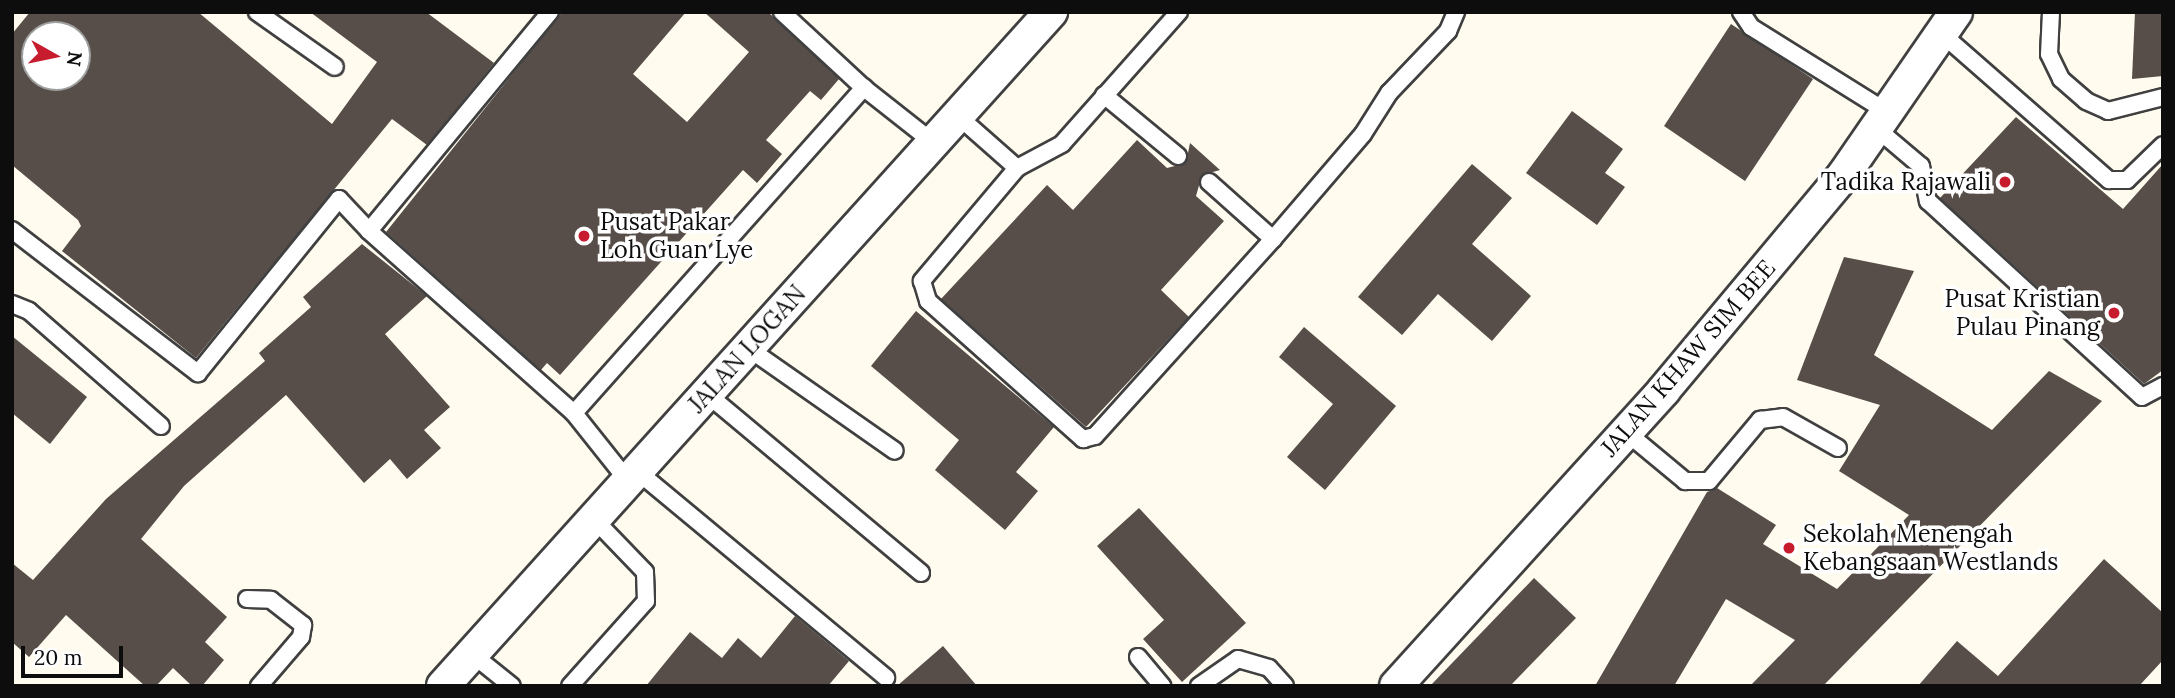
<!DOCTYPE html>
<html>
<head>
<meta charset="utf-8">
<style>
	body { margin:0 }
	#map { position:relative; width:2175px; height:698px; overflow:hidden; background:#fffbee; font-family:Lora,serif }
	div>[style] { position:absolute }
	.building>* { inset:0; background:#574e49 }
	.roads { filter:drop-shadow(2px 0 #404040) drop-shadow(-2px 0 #404040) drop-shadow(0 2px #404040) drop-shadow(0 -2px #404040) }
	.lane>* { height:16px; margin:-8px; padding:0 8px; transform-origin:8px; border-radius:8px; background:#fff }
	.street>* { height:32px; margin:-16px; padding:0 16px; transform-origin:16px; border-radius:16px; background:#fff }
	.dots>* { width:19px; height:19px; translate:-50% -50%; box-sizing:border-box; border:4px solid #fff; border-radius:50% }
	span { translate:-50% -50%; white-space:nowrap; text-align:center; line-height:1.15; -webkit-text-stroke:7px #fff; paint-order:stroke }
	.poi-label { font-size:24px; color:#0d0d0d }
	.right { translate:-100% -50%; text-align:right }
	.left { translate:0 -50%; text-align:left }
	.street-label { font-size:24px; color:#0d0d0d }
	.frame { position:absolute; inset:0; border:14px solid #0d0d0d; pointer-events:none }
	.north { position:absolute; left:21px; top:21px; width:70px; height:70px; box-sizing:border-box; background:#fff; border:2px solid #9e9e9e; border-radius:50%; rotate:99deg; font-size:19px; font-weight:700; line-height:28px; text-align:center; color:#0d0d0d }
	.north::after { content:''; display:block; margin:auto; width:24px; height:32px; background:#c61c2d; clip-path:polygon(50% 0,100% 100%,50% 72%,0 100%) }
	.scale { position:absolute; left:21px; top:646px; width:102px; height:32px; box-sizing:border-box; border:4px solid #0d0d0d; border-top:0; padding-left:9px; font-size:21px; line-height:24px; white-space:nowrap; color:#0d0d0d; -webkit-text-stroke:5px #fff; paint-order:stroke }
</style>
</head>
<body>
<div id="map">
	<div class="building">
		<div style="clip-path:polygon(evenodd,30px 12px,198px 12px,332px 124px,377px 62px,310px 12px,426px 12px,494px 63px,427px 145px,392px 119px,196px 358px,62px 251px,81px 226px,78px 220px,12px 165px,12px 34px,30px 12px,35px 35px,77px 35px,77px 77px,35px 77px,35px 35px)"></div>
		<div style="clip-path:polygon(562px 12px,686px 12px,633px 74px,687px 122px,749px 52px,704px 12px,768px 12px,839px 79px,821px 100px,810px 91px,766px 140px,782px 154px,757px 183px,743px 170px,560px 375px,547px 363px,541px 370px,386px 232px)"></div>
		<div style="clip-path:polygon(2135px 12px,2163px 12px,2163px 76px,2132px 79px)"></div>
		<div style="clip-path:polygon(1731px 24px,1813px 79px,1745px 181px,1664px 126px)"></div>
		<div style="clip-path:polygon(1572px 111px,1623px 149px,1605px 173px,1625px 187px,1597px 225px,1526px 173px)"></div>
		<div style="clip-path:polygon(2016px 117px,2123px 209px,2163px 164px,2163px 370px,2144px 384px,1940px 198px)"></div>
		<div style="clip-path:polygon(1137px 140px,1167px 168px,1186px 163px,1190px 143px,1220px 170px,1202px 175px,1196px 196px,1224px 221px,1161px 290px,1189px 317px,1086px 427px,941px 299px,1047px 185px,1073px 210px)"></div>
		<div style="clip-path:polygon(1472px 164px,1512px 198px,1472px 244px,1531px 296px,1492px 341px,1438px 294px,1402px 335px,1358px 297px)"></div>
		<div style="clip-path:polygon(362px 244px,427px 296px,385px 334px,450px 407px,424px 430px,441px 448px,407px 479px,390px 459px,364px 483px,286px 395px,184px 486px,141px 539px,227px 617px,205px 642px,224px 660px,202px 686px,192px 686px,173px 668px,156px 686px,145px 686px,66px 615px,29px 657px,12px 642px,12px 563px,33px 580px,106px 499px,265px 361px,259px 353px,311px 307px,303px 297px)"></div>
		<div style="clip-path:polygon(1844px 257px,1914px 271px,1874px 355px,1992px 430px,2049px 371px,2102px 401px,1823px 686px,1750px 686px,1795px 640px,1726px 599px,1674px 686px,1595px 686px,1707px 492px,1717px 488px,1776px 525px,1763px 544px,1837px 589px,1909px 515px,1839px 471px,1880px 405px,1797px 380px)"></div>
		<div style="clip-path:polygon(916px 311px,1054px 427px,1016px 472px,1038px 491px,1005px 530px,935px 470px,959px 440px,871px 366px)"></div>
		<div style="clip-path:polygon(1304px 327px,1396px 406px,1325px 490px,1287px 457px,1333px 404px,1279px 357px)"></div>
		<div style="clip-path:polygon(12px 336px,87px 397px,50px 444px,12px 413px)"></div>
		<div style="clip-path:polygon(1139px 508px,1246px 623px,1182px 682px,1143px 639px,1164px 620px,1097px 546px)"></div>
		<div style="clip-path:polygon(2104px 559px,2163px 613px,2163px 660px,2139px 686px,1918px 686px,1957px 641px,1998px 676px)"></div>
		<div style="clip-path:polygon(1534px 578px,1576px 618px,1510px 686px,1430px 686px)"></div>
		<div style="clip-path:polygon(795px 616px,849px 661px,828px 686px,646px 686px,690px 632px,722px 658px,738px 638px,761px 658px)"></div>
		<div style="clip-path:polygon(943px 646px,977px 686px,897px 686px)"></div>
	</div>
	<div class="roads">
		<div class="lane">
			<div style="left:257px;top:12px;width:95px;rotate:35.2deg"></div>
			<div style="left:550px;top:12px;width:284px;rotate:129.6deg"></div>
			<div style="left:369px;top:231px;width:274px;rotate:41.6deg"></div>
			<div style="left:782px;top:12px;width:112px;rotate:42.8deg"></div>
			<div style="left:1179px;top:12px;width:176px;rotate:131.6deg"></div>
			<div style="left:1062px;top:144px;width:51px;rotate:151.9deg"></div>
			<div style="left:1017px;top:168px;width:148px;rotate:130.1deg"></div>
			<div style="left:922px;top:281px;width:21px;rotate:73deg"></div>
			<div style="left:928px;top:301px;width:208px;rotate:41.7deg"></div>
			<div style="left:1083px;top:439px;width:12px;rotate:-14deg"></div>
			<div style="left:1095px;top:436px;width:266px;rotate:-47.9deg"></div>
			<div style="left:1273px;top:239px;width:138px;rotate:-49.4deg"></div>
			<div style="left:1363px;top:134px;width:49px;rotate:-57.6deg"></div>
			<div style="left:1389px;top:93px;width:86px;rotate:-46.4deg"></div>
			<div style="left:1448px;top:31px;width:21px;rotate:-67deg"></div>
			<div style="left:1741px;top:12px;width:18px;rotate:56deg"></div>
			<div style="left:1751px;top:27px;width:160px;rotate:32deg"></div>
			<div style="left:2051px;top:12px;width:42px;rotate:92.7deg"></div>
			<div style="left:2049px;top:54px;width:28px;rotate:64deg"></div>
			<div style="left:2061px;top:79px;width:33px;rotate:41deg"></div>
			<div style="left:2086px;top:101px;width:24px;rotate:24deg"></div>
			<div style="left:2108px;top:111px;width:57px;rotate:-14.3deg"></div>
			<div style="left:1942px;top:34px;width:222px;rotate:41.2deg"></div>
			<div style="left:2109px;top:180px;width:18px"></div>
			<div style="left:2127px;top:180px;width:50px;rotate:-44.2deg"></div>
			<div style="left:1104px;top:95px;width:96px;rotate:39.5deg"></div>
			<div style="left:958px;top:116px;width:79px;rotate:41.4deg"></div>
			<div style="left:1876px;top:128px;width:59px;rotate:40.2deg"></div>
			<div style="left:1921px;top:166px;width:36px;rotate:79deg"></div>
			<div style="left:1928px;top:201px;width:290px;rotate:42.5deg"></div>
			<div style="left:2142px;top:397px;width:24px;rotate:-28deg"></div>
			<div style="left:1209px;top:182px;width:86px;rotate:41.7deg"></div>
			<div style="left:12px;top:230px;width:235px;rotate:37.6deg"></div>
			<div style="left:198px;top:373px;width:224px;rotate:-51deg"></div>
			<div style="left:339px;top:199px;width:44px;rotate:46.8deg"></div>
			<div style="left:12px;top:304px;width:18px;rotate:22deg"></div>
			<div style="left:29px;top:311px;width:175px;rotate:41.1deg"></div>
			<div style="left:748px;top:348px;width:179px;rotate:35deg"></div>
			<div style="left:707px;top:394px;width:279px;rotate:39.9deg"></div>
			<div style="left:1626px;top:432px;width:77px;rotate:39.7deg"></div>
			<div style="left:1685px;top:481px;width:24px"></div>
			<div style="left:1709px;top:481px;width:80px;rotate:-50.1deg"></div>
			<div style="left:1760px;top:420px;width:23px;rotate:-7deg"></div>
			<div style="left:1783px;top:417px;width:63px;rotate:29.4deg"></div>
			<div style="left:637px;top:471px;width:324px;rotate:39.7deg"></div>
			<div style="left:628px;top:481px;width:87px;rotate:-128.5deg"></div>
			<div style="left:574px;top:413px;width:436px;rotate:-48.3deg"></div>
			<div style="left:864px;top:88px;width:89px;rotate:38.2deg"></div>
			<div style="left:247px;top:599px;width:24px;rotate:2deg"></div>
			<div style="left:271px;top:600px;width:41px;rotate:38deg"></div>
			<div style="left:303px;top:625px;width:12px;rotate:99deg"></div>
			<div style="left:301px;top:637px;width:65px;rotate:130.6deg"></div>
			<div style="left:472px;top:654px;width:51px;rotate:38.7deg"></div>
			<div style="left:1138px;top:657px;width:38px;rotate:50deg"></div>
			<div style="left:570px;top:686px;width:114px;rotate:-48.2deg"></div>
			<div style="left:646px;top:601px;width:29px;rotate:-92deg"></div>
			<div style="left:645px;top:572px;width:74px;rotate:-133.9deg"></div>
			<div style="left:1199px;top:686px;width:47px;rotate:-34.7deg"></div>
			<div style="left:1238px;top:659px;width:32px;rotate:16deg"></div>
			<div style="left:1269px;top:668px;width:24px;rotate:48deg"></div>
		</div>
		<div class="street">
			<div style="left:443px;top:686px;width:908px;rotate:-47.95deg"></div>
			<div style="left:1396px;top:686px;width:399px;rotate:-47.8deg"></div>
			<div style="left:1664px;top:390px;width:279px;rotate:-50.1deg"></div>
			<div style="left:1843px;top:176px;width:199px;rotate:-55.4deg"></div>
		</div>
	</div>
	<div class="dots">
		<div style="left:2005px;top:182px;background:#c61c2d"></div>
		<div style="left:584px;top:236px;background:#c61c2d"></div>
		<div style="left:2114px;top:313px;background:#c61c2d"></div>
		<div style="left:1789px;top:548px;background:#c61c2d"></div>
	</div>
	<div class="poi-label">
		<span class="right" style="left:1991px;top:182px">Tadika Rajawali</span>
		<span class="left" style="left:600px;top:236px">Pusat Pakar<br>Loh Guan Lye</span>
		<span class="right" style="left:2100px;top:313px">Pusat Kristian<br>Pulau Pinang</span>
		<span class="left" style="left:1803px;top:548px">Sekolah Menengah<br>Kebangsaan Westlands</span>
	</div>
	<div class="street-label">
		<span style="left:747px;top:349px;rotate:-48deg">JALAN LOGAN</span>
		<span style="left:1688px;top:358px;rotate:-49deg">JALAN KHAW SIM BEE</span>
	</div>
	<div class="frame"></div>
	<div class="north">N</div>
	<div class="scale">20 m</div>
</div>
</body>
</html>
